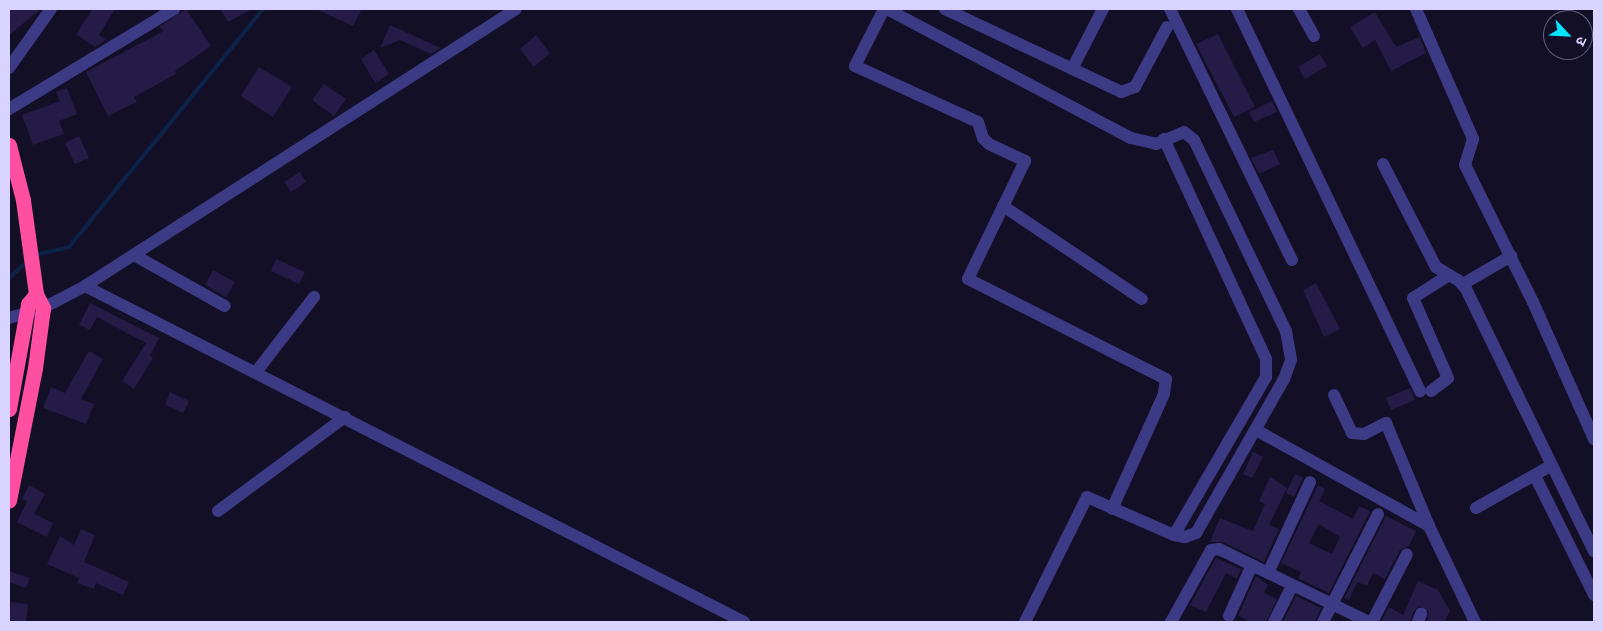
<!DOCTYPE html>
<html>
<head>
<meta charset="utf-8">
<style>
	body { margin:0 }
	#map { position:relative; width:1603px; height:631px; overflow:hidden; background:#130f26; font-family:"Fira Sans Condensed","Noto Sans Devanagari",sans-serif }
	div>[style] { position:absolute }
	.stream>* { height:4px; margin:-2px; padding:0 2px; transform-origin:2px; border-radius:2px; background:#0c2248 }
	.building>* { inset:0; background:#241b47 }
	.minor>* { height:12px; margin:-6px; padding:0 6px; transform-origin:6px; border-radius:6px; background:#3d3a85 }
	.highway>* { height:15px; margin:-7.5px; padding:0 7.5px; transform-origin:7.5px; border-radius:7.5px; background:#ff4fa3 }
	span { translate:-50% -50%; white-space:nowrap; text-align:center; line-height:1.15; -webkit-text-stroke:5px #130f26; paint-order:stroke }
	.frame { position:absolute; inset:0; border:10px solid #d9d4ff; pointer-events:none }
	.north { position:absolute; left:1543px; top:10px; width:50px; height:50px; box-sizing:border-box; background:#130f26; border:1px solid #625e7d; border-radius:50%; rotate:115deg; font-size:14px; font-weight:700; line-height:20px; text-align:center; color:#d9d4ff }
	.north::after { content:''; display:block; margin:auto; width:18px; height:22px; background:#00e5ff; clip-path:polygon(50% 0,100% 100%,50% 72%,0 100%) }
</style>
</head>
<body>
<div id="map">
	<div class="stream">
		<div style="left:35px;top:255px;width:35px;rotate:-13deg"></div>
		<div style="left:69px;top:247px;width:307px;rotate:-50.8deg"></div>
		<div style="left:9px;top:278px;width:25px;rotate:-42deg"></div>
	</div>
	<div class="building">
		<div style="clip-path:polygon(9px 9px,41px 9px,9px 35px)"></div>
		<div style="clip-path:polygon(93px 9px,115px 9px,99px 35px,106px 40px,95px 47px,76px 34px)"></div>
		<div style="clip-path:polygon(186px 9px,211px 46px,175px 71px,176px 74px,134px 97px,137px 102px,108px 116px,86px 72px,164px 31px,159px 27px)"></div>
		<div style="clip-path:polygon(220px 9px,252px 9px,228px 22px)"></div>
		<div style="clip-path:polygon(316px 9px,362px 9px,353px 26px)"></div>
		<div style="clip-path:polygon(1375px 12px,1396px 47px,1420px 37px,1426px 53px,1391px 71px,1375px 40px,1363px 48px,1350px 27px)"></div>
		<div style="clip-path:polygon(390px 25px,441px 48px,431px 54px,400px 40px,380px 48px)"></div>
		<div style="clip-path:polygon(1218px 34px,1255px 107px,1234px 117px,1196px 44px)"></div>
		<div style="clip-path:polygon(536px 35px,550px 53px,534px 67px,520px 49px)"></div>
		<div style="clip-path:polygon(374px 50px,389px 74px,375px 83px,361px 59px)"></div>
		<div style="clip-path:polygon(1320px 54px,1327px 66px,1305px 79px,1298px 67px)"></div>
		<div style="clip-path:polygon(259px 67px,292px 87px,273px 117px,241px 96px)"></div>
		<div style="clip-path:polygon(324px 84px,346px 99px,334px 116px,312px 100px)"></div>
		<div style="clip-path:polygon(67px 88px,77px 114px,59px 121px,64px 134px,33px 145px,22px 115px,60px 101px,56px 92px)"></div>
		<div style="clip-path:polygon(1272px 101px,1277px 112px,1254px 122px,1249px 112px)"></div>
		<div style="clip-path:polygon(79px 136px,89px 158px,75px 164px,65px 143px)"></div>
		<div style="clip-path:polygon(1273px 150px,1280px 164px,1259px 174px,1251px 158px)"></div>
		<div style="clip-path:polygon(300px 172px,306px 182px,291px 192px,284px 182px)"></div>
		<div style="clip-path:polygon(276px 259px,305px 272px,299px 284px,271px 271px)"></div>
		<div style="clip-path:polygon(213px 270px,235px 282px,226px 297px,205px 285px)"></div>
		<div style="clip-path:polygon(1316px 283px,1340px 329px,1324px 337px,1303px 290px)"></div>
		<div style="clip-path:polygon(90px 303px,159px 338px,150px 356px,153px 358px,134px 389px,122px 381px,146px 343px,97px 317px,90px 330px,79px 325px)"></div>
		<div style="clip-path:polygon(89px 351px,103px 359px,81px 399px,94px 404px,86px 424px,43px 408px,51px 387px,65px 393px)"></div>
		<div style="clip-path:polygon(1410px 388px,1415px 400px,1391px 410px,1386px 398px)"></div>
		<div style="clip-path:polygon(170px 392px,189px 401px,183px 413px,165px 405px)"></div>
		<div style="clip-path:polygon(1253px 452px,1263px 457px,1252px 478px,1243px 474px)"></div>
		<div style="clip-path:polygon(1295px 474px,1303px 478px,1294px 497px,1286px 493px)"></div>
		<div style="clip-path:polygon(1270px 477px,1287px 488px,1269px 525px,1279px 529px,1264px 562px,1223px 542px,1210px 542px,1220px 518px,1253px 531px,1265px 504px,1259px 501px)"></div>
		<div style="clip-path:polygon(29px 485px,45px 494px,34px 514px,53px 523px,47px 537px,17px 522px,27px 501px,22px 499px)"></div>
		<div style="clip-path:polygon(evenodd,1318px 485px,1325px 489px,1319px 501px,1353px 519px,1359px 506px,1370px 511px,1329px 593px,1298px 578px,1301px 572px,1281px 563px,1318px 485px,1319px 524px,1340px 537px,1332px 554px,1309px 543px,1319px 524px)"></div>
		<div style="clip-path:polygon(1386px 516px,1416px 531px,1409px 546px,1400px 550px,1385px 579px,1373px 573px,1367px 586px,1357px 582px,1349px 600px,1344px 598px)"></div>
		<div style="clip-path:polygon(81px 529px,95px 535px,84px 562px,129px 582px,123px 595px,96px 583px,94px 589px,77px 583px,79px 578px,47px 564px,60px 536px,74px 545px)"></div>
		<div style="clip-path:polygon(1216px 558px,1241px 569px,1237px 579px,1226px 573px,1206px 612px,1190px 605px)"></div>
		<div style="clip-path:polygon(9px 571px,30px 578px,26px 588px,9px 582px)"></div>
		<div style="clip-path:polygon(1256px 576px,1268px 585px,1264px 593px,1277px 599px,1266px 622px,1251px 622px,1238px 616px)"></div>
		<div style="clip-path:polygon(1418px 581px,1438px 590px,1450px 611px,1444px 622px,1427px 622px,1429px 612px,1420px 606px,1414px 611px,1410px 622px,1381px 622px,1389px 607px,1403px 615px)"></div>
		<div style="clip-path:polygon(1296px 596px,1321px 608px,1315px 622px,1283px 622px)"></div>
		<div style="clip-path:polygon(11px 602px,28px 604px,26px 622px,9px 622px)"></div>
	</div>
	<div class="minor">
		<div style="left:884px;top:9px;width:64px;rotate:117deg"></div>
		<div style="left:855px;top:66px;width:135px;rotate:24.5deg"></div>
		<div style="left:978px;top:122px;width:17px;rotate:73deg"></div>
		<div style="left:983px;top:138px;width:8px;rotate:45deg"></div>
		<div style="left:989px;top:144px;width:40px;rotate:25deg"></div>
		<div style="left:1025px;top:161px;width:131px;rotate:115.8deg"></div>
		<div style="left:968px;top:279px;width:222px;rotate:26.8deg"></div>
		<div style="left:1166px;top:379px;width:15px;rotate:98deg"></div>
		<div style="left:1164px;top:394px;width:126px;rotate:114.3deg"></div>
		<div style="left:887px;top:9px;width:276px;rotate:27.9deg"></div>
		<div style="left:1131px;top:138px;width:26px;rotate:13deg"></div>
		<div style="left:1156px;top:144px;width:30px;rotate:-23deg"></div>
		<div style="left:1184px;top:132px;width:13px;rotate:39deg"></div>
		<div style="left:1194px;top:140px;width:212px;rotate:64.3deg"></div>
		<div style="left:1286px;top:331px;width:29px;rotate:80deg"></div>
		<div style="left:1291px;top:360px;width:20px;rotate:110deg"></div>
		<div style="left:1284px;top:379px;width:177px;rotate:119.7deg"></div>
		<div style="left:1196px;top:533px;width:12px;rotate:160deg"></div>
		<div style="left:1185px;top:537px;width:11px;rotate:-170deg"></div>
		<div style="left:1174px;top:535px;width:95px;rotate:-156.4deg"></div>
		<div style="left:1087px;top:497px;width:140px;rotate:116.4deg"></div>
		<div style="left:945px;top:9px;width:195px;rotate:25.2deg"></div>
		<div style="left:1121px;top:92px;width:15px;rotate:-20deg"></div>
		<div style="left:1135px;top:87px;width:68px;rotate:-61.9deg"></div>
		<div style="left:1170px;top:9px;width:279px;rotate:64.1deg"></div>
		<div style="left:1237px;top:9px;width:424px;rotate:64.4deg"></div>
		<div style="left:1299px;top:9px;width:31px;rotate:61deg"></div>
		<div style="left:1416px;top:9px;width:142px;rotate:66.3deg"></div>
		<div style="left:1473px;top:139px;width:27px;rotate:107deg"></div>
		<div style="left:1465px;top:165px;width:153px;rotate:63.6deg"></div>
		<div style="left:1533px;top:302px;width:150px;rotate:66deg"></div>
		<div style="left:9px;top:68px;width:72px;rotate:-54.6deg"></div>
		<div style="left:1072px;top:69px;width:68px;rotate:-62.7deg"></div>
		<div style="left:9px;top:109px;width:193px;rotate:-31.2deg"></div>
		<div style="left:1164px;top:139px;width:242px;rotate:65.1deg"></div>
		<div style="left:1266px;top:359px;width:18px;rotate:90deg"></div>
		<div style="left:1266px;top:377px;width:183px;rotate:120.2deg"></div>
		<div style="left:1383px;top:164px;width:116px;rotate:62.8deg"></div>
		<div style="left:1436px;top:267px;width:26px;rotate:31deg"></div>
		<div style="left:1458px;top:280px;width:12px;rotate:48deg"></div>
		<div style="left:1466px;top:289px;width:292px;rotate:64deg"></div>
		<div style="left:1003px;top:206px;width:167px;rotate:33.8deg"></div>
		<div style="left:134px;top:255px;width:104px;rotate:29.3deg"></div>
		<div style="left:1463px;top:284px;width:56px;rotate:-30.3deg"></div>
		<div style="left:85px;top:286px;width:740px;rotate:27.02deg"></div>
		<div style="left:9px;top:318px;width:35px;rotate:-16deg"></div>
		<div style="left:43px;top:308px;width:47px;rotate:-27.6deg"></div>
		<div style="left:85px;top:286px;width:512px;rotate:-32.73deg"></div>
		<div style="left:256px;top:372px;width:95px;rotate:-52.3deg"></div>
		<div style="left:1431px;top:391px;width:21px;rotate:-37deg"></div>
		<div style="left:1448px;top:378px;width:87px;rotate:-113.6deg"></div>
		<div style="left:1413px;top:298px;width:43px;rotate:-32.6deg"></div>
		<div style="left:1334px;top:395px;width:42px;rotate:64.7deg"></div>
		<div style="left:1352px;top:433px;width:12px;rotate:5deg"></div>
		<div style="left:1364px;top:434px;width:25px;rotate:-27deg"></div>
		<div style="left:1386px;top:423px;width:112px;rotate:67.3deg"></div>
		<div style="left:1429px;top:526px;width:106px;rotate:64.4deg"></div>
		<div style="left:1256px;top:430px;width:198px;rotate:29deg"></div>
		<div style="left:1535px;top:476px;width:133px;rotate:63.6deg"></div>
		<div style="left:1476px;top:508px;width:87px;rotate:-29.5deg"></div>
		<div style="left:218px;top:511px;width:158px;rotate:-36.5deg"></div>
		<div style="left:1268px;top:573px;width:100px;rotate:-65.2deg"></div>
		<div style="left:1229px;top:616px;width:56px;rotate:-65.7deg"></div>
		<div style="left:1171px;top:622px;width:82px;rotate:-60.9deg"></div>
		<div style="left:1211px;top:550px;width:8px;rotate:-7deg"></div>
		<div style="left:1219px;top:549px;width:167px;rotate:26deg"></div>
		<div style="left:1274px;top:622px;width:40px;rotate:-63.4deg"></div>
		<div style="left:1323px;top:622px;width:121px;rotate:-63deg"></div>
		<div style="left:1372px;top:622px;width:76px;rotate:-62.8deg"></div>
		<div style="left:1418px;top:622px;width:9px;rotate:-69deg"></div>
	</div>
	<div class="highway">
		<div style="left:9px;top:145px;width:57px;rotate:75.7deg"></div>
		<div style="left:23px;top:200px;width:95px;rotate:82.1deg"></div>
		<div style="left:36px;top:294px;width:16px;rotate:63deg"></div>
		<div style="left:43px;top:308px;width:61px;rotate:97.6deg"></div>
		<div style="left:35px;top:368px;width:135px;rotate:101.1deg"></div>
		<div style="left:9px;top:409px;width:107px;rotate:-79.7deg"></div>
		<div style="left:28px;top:304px;width:13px;rotate:-51deg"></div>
	</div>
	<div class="frame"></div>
	<div class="north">उ</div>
</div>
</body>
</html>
